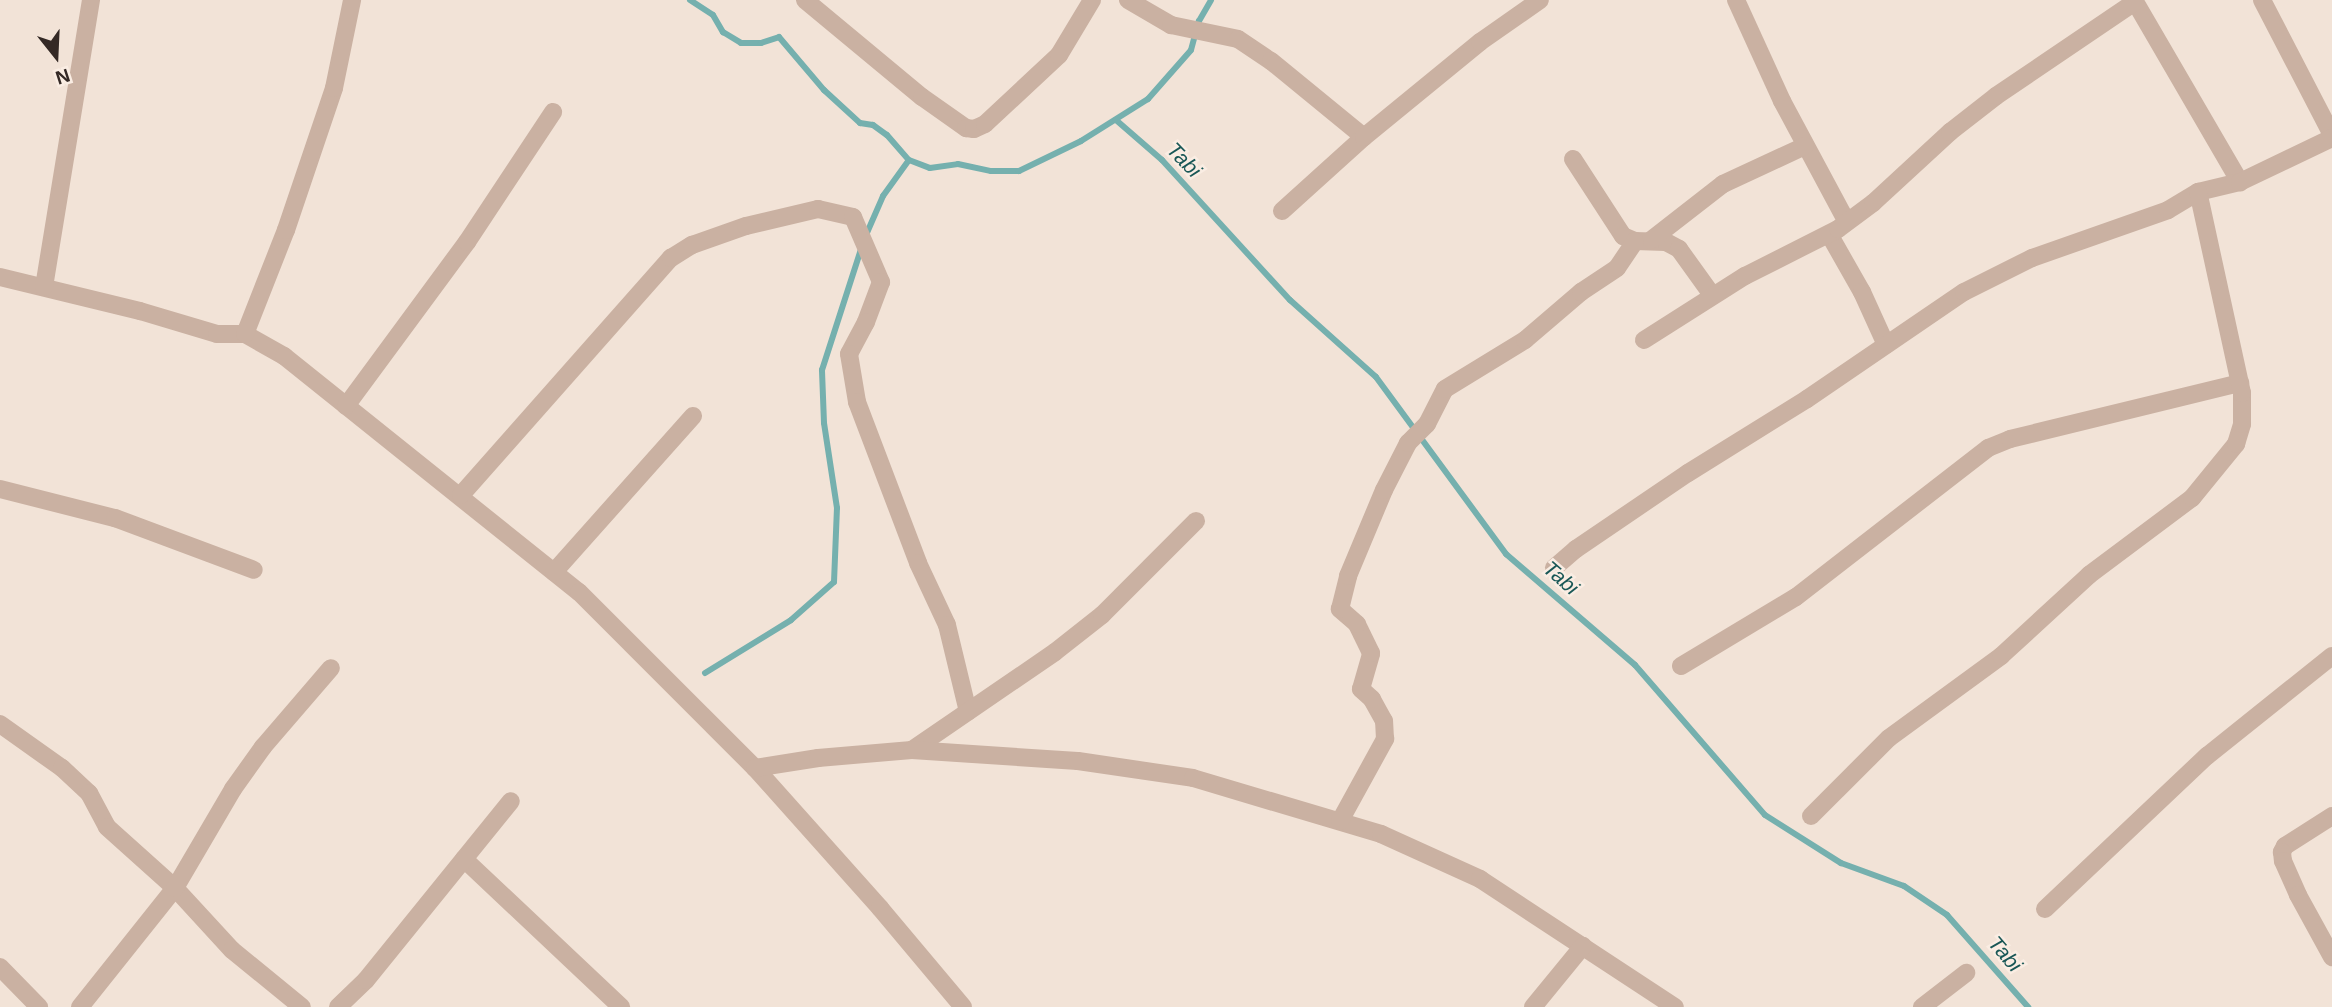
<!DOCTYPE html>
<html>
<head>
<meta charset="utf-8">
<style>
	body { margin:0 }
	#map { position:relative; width:2332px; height:1007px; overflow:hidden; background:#f2e3d7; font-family:Arial,sans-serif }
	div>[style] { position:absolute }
	.stream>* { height:6px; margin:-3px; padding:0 3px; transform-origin:3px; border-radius:3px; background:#75b0ae }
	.street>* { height:18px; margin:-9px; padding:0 9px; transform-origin:9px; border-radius:9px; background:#cab1a2 }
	span { translate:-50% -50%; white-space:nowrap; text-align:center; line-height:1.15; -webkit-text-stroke:5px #faede3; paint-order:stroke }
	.water-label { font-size:21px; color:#195756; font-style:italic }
	.north { position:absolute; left:21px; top:21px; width:70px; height:70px; -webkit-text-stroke:5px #faede3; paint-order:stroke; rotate:162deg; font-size:19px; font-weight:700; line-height:28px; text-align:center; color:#342925 }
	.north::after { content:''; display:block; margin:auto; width:24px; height:32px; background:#342925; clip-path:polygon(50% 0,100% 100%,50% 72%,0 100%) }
</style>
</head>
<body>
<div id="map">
	<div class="stream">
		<div style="left:690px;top:0;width:27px;rotate:33deg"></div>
		<div style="left:713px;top:15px;width:20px;rotate:60deg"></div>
		<div style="left:723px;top:32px;width:21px;rotate:31deg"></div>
		<div style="left:741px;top:43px;width:20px"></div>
		<div style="left:761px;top:43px;width:19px;rotate:-18deg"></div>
		<div style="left:779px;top:37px;width:70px;rotate:49.7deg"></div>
		<div style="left:824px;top:90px;width:49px;rotate:42.5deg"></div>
		<div style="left:860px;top:123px;width:13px;rotate:9deg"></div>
		<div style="left:873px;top:125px;width:17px;rotate:36deg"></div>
		<div style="left:887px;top:135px;width:33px;rotate:49deg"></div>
		<div style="left:909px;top:160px;width:22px;rotate:21deg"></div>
		<div style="left:930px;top:168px;width:28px;rotate:-8deg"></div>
		<div style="left:958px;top:164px;width:34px;rotate:12deg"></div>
		<div style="left:991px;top:171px;width:28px"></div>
		<div style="left:1019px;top:171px;width:69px;rotate:-25.8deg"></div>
		<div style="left:1081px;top:141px;width:79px;rotate:-32.1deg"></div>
		<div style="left:1148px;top:99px;width:65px;rotate:-48.7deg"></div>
		<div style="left:1191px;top:50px;width:30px;rotate:-75deg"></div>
		<div style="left:1199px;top:21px;width:24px;rotate:-60deg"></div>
		<div style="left:1116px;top:120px;width:61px;rotate:41deg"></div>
		<div style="left:1162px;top:160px;width:190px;rotate:47.6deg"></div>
		<div style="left:1290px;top:300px;width:115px;rotate:41.8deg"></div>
		<div style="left:1376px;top:377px;width:220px;rotate:53.7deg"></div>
		<div style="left:1506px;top:554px;width:170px;rotate:40.7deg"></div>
		<div style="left:1635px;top:665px;width:198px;rotate:49.1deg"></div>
		<div style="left:1765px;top:815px;width:90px;rotate:32.3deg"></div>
		<div style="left:1841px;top:863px;width:67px;rotate:20.1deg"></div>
		<div style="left:1904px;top:886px;width:52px;rotate:34deg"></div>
		<div style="left:1947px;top:915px;width:123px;rotate:48.6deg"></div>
		<div style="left:866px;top:235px;width:43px;rotate:-66.4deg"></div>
		<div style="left:883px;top:196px;width:44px;rotate:-54.2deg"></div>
		<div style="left:705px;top:673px;width:101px;rotate:-31.6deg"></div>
		<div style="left:791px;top:620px;width:57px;rotate:-41.5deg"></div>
		<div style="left:834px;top:582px;width:74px;rotate:-87.7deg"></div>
		<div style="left:837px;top:508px;width:86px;rotate:-98.7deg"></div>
		<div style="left:824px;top:423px;width:53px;rotate:-92.2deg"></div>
		<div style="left:822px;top:370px;width:127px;rotate:-72.1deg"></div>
	</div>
	<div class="street">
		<div style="left:805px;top:0;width:152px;rotate:39.7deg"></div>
		<div style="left:922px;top:97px;width:54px;rotate:35.2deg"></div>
		<div style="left:966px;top:128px;width:8px;rotate:7deg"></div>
		<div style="left:974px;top:129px;width:12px;rotate:-24deg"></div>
		<div style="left:985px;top:124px;width:101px;rotate:-43deg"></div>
		<div style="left:1059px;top:55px;width:64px;rotate:-59deg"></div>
		<div style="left:1128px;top:0;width:50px;rotate:30.2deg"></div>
		<div style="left:1171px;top:25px;width:68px;rotate:11.8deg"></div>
		<div style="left:1238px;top:39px;width:40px;rotate:34deg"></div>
		<div style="left:1271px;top:61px;width:120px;rotate:39.3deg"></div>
		<div style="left:1736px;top:0;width:111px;rotate:65.5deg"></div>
		<div style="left:1782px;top:101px;width:137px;rotate:61.8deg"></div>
		<div style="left:2134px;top:0;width:211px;rotate:59.8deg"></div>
		<div style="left:2262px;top:0;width:152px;rotate:62.6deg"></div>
		<div style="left:1573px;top:159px;width:92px;rotate:57deg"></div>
		<div style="left:1623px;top:236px;width:13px;rotate:23deg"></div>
		<div style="left:1635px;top:241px;width:31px;rotate:2deg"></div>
		<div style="left:1666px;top:242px;width:15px;rotate:28deg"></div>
		<div style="left:1679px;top:249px;width:57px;rotate:54.3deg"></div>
		<div style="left:1282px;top:211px;width:110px;rotate:-42.1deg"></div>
		<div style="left:1364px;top:137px;width:150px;rotate:-39.3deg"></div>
		<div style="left:1480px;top:42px;width:73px;rotate:-35deg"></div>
		<div style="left:1829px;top:234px;width:67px;rotate:60.4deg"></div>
		<div style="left:1862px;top:292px;width:58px;rotate:65.6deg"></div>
		<div style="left:1651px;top:240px;width:91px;rotate:-37.9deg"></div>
		<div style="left:1723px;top:184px;width:90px;rotate:-24.9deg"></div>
		<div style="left:0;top:277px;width:144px;rotate:13.7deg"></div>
		<div style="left:140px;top:311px;width:80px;rotate:16.6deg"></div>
		<div style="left:217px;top:334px;width:28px"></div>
		<div style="left:245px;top:334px;width:45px;rotate:29.4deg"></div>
		<div style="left:284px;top:356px;width:378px;rotate:38.7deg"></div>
		<div style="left:579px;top:592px;width:249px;rotate:45deg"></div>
		<div style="left:755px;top:768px;width:188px;rotate:48.2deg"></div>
		<div style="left:880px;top:908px;width:129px;rotate:50deg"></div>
		<div style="left:44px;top:287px;width:291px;rotate:-80.7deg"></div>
		<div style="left:245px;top:334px;width:112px;rotate:-68.5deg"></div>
		<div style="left:286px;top:230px;width:150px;rotate:-71.3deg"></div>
		<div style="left:334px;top:88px;width:90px;rotate:-78.4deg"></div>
		<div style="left:1644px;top:340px;width:120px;rotate:-32.4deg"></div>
		<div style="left:1745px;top:276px;width:104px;rotate:-26.8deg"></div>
		<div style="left:1838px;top:229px;width:44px;rotate:-36.6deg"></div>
		<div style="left:1873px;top:203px;width:105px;rotate:-42.7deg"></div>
		<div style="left:1950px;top:132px;width:58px;rotate:-38deg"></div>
		<div style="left:1996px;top:96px;width:168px;rotate:-34.1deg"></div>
		<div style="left:346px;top:406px;width:204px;rotate:-53.6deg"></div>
		<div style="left:467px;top:242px;width:156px;rotate:-56.5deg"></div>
		<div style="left:0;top:489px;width:119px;rotate:14.2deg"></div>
		<div style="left:115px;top:518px;width:148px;rotate:20.5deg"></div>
		<div style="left:461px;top:495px;width:317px;rotate:-48.5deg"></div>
		<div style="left:671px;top:258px;width:25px;rotate:-32deg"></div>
		<div style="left:692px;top:245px;width:57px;rotate:-19.4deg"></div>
		<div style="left:746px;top:226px;width:74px;rotate:-13.3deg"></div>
		<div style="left:818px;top:209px;width:36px;rotate:13deg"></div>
		<div style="left:853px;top:217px;width:71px;rotate:66.7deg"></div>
		<div style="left:881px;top:282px;width:43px;rotate:110.6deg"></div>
		<div style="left:866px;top:322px;width:36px;rotate:118deg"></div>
		<div style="left:849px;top:354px;width:49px;rotate:80.5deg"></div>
		<div style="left:857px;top:402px;width:172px;rotate:69.2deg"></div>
		<div style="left:918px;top:563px;width:68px;rotate:64.9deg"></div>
		<div style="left:947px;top:625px;width:89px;rotate:76.4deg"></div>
		<div style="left:1554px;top:568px;width:29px;rotate:-41deg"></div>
		<div style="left:1576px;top:549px;width:135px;rotate:-34.2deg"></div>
		<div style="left:1688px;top:473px;width:140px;rotate:-31.9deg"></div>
		<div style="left:1807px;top:399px;width:190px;rotate:-34.3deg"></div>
		<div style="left:1964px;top:292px;width:76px;rotate:-26.6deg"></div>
		<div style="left:2032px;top:258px;width:144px;rotate:-19.4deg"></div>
		<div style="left:2168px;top:210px;width:35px;rotate:-31deg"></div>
		<div style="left:2198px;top:192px;width:43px;rotate:-13.4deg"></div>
		<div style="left:2240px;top:182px;width:102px;rotate:-25.6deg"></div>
		<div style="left:554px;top:572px;width:209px;rotate:-48.3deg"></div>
		<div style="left:1681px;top:666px;width:134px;rotate:-31deg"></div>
		<div style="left:1796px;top:597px;width:243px;rotate:-37.8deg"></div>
		<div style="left:1988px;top:448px;width:24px;rotate:-22deg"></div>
		<div style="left:2010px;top:439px;width:237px;rotate:-13.7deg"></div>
		<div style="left:0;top:724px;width:76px;rotate:35.4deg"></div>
		<div style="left:62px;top:768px;width:37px;rotate:43deg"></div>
		<div style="left:89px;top:793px;width:38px;rotate:62deg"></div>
		<div style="left:107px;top:827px;width:91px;rotate:41.9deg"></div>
		<div style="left:175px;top:888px;width:84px;rotate:47.4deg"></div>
		<div style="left:232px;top:950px;width:90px;rotate:39.2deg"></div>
		<div style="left:912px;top:750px;width:173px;rotate:-34.4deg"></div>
		<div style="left:1055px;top:652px;width:60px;rotate:-38.2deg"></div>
		<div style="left:1102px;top:615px;width:133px;rotate:-45deg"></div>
		<div style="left:755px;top:768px;width:64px;rotate:-9deg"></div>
		<div style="left:818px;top:758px;width:94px;rotate:-4.9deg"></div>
		<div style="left:912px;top:750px;width:166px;rotate:3.8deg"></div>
		<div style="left:1078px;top:761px;width:116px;rotate:8.4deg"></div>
		<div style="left:1193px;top:778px;width:196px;rotate:16.6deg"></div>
		<div style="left:1381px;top:834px;width:109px;rotate:24.4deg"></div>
		<div style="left:1480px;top:879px;width:233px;rotate:33.3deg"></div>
		<div style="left:1811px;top:816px;width:110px;rotate:-45deg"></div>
		<div style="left:1889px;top:738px;width:139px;rotate:-36.2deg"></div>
		<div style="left:2001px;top:656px;width:120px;rotate:-42.6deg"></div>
		<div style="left:2089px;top:575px;width:129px;rotate:-36.8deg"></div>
		<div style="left:2192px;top:498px;width:70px;rotate:-50.8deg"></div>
		<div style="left:2236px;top:444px;width:21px;rotate:-73deg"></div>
		<div style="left:2242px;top:424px;width:31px;rotate:-90deg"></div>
		<div style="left:2242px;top:393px;width:206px;rotate:-102.3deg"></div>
		<div style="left:2332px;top:816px;width:56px;rotate:147.4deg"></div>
		<div style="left:2285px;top:846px;width:7px;rotate:117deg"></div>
		<div style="left:2282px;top:852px;width:9px;rotate:84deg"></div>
		<div style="left:2283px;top:861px;width:37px;rotate:66deg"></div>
		<div style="left:2298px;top:895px;width:71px;rotate:61.3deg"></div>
		<div style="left:1340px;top:821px;width:94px;rotate:-61.2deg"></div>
		<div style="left:1385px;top:739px;width:18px;rotate:-93deg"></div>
		<div style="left:1384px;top:721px;width:25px;rotate:-119deg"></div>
		<div style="left:1372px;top:699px;width:15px;rotate:-138deg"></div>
		<div style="left:1361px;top:689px;width:37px;rotate:-74deg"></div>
		<div style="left:1371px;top:653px;width:32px;rotate:-116deg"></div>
		<div style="left:1357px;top:624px;width:23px;rotate:-139deg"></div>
		<div style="left:1340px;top:609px;width:34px;rotate:-76deg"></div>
		<div style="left:1348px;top:576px;width:93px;rotate:-67.3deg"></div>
		<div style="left:1384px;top:490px;width:53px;rotate:-62.9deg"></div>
		<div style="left:1408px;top:443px;width:27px;rotate:-45deg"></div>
		<div style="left:1427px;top:424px;width:39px;rotate:-63deg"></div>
		<div style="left:1445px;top:389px;width:94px;rotate:-31.5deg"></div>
		<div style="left:1525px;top:340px;width:74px;rotate:-40.6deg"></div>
		<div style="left:1581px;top:292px;width:43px;rotate:-33.7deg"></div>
		<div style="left:1617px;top:268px;width:32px;rotate:-56deg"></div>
		<div style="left:464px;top:859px;width:216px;rotate:43.3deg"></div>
		<div style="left:2045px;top:909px;width:223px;rotate:-43.4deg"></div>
		<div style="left:2207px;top:756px;width:160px;rotate:-38.7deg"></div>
		<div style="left:0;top:967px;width:56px;rotate:45.7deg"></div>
		<div style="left:80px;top:1007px;width:152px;rotate:-51.4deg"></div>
		<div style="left:175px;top:888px;width:115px;rotate:-59.6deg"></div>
		<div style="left:233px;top:789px;width:52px;rotate:-54.5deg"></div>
		<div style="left:263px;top:747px;width:104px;rotate:-49.3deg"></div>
		<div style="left:338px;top:1007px;width:39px;rotate:-44deg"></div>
		<div style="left:366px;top:980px;width:230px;rotate:-51deg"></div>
		<div style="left:1533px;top:1007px;width:79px;rotate:-50.7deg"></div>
		<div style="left:1922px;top:1007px;width:56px;rotate:-37.7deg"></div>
	</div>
	<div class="water-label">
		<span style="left:1184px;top:160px;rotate:46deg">Tabi</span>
		<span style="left:1561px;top:578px;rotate:41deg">Tabi</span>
		<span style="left:2005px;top:954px;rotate:49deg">Tabi</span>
	</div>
	<div class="north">N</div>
</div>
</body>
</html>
